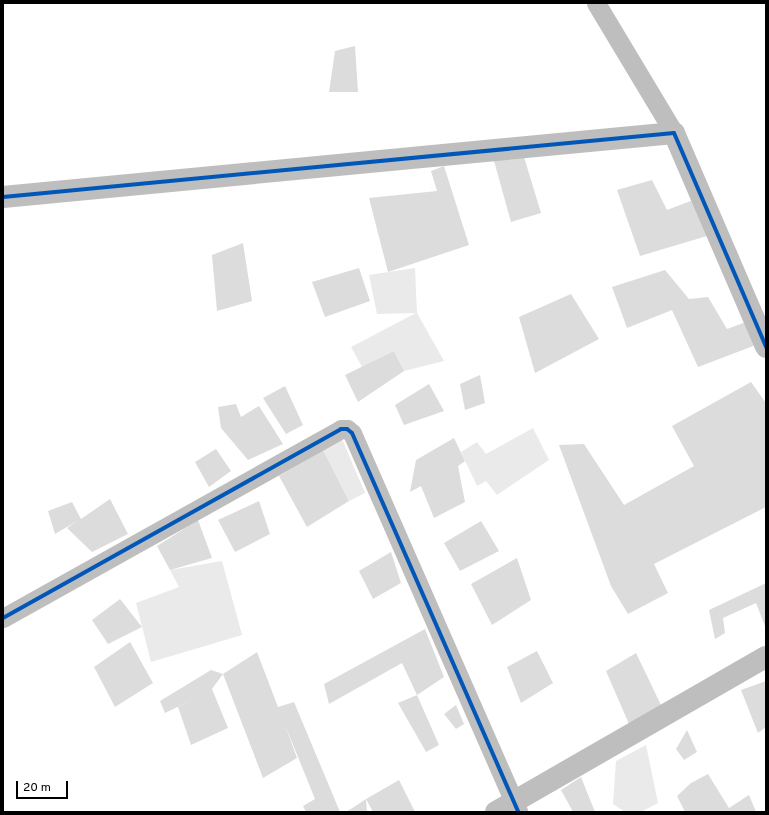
<!DOCTYPE html>
<html>
<head>
<meta charset="utf-8">
<style>
	body { margin:0 }
	#map { position:relative; width:769px; height:815px; overflow:hidden; background:#fff; font-family:Overpass,sans-serif }
	div>[style] { position:absolute }
	.green>* { inset:0; background:#eaeaea }
	.building>* { inset:0; background:#dcdcdc }
	.minor>* { height:19px; margin:-9.5px; padding:0 9.5px; transform-origin:9.5px; border-radius:9.5px; background:#bebebe }
	.tertiary>* { height:22px; margin:-11px; padding:0 11px; transform-origin:11px; border-radius:11px; background:#bebebe }
	.cycleway>* { height:4px; margin:-2px; padding:0 2px; transform-origin:2px; border-radius:2px; background:#0057b8 }
	span { translate:-50% -50%; white-space:nowrap; text-align:center; line-height:1.15; -webkit-text-stroke:3px #fff; paint-order:stroke }
	.frame { position:absolute; inset:0; border:4px solid #000; pointer-events:none }
	.scale { position:absolute; left:16px; top:781px; width:52px; height:18px; box-sizing:border-box; border:2px solid #000; border-top:0; padding-left:5px; font-size:12px; line-height:14px; white-space:nowrap; color:#000; -webkit-text-stroke:3px #fff; paint-order:stroke }
</style>
</head>
<body>
<div id="map">
	<div class="green">
		<div style="clip-path:polygon(415px 268px,417px 313px,444px 361px,404px 371px,394px 351px,362px 367px,351px 347px,416px 313px,377px 314px,369px 275px)"></div>
		<div style="clip-path:polygon(533px 428px,549px 460px,497px 495px,486px 481px,477px 486px,461px 452px,477px 442px,486px 454px)"></div>
		<div style="clip-path:polygon(342px 439px,365px 493px,349px 501px,323px 450px)"></div>
		<div style="clip-path:polygon(222px 561px,242px 635px,151px 662px,136px 603px,179px 587px,170px 570px)"></div>
		<div style="clip-path:polygon(646px 745px,658px 803px,641px 812px,625px 812px,613px 804px,616px 761px)"></div>
	</div>
	<div class="building">
		<div style="clip-path:polygon(355px 46px,358px 92px,329px 92px,335px 51px)"></div>
		<div style="clip-path:polygon(521px 147px,541px 213px,511px 222px,491px 150px)"></div>
		<div style="clip-path:polygon(444px 166px,469px 245px,388px 272px,369px 198px,437px 191px,431px 171px)"></div>
		<div style="clip-path:polygon(652px 180px,667px 210px,701px 197px,717px 233px,640px 256px,617px 190px)"></div>
		<div style="clip-path:polygon(243px 243px,252px 301px,217px 311px,212px 255px)"></div>
		<div style="clip-path:polygon(359px 268px,370px 301px,325px 317px,312px 282px)"></div>
		<div style="clip-path:polygon(665px 270px,689px 299px,708px 297px,727px 329px,754px 319px,764px 342px,698px 367px,672px 310px,627px 328px,612px 287px)"></div>
		<div style="clip-path:polygon(571px 294px,599px 339px,535px 373px,519px 317px)"></div>
		<div style="clip-path:polygon(394px 351px,404px 371px,358px 402px,345px 375px)"></div>
		<div style="clip-path:polygon(480px 375px,485px 403px,465px 410px,460px 384px)"></div>
		<div style="clip-path:polygon(751px 382px,766px 403px,766px 507px,654px 564px,668px 593px,628px 614px,611px 586px,559px 445px,584px 444px,624px 505px,694px 466px,672px 426px)"></div>
		<div style="clip-path:polygon(429px 384px,444px 411px,404px 425px,395px 405px)"></div>
		<div style="clip-path:polygon(285px 386px,303px 425px,286px 434px,263px 398px)"></div>
		<div style="clip-path:polygon(236px 404px,241px 417px,259px 406px,283px 444px,248px 460px,221px 428px,218px 407px)"></div>
		<div style="clip-path:polygon(454px 438px,465px 461px,458px 466px,465px 502px,434px 518px,421px 486px,410px 492px,416px 460px)"></div>
		<div style="clip-path:polygon(216px 449px,231px 471px,209px 487px,195px 462px)"></div>
		<div style="clip-path:polygon(323px 450px,349px 501px,307px 527px,279px 476px)"></div>
		<div style="clip-path:polygon(110px 499px,128px 534px,92px 552px,67px 528px,77px 521px,55px 534px,48px 511px,72px 502px,81px 519px)"></div>
		<div style="clip-path:polygon(259px 501px,270px 534px,235px 552px,218px 520px)"></div>
		<div style="clip-path:polygon(198px 520px,212px 558px,170px 570px,157px 546px)"></div>
		<div style="clip-path:polygon(481px 521px,499px 551px,460px 571px,444px 543px)"></div>
		<div style="clip-path:polygon(391px 552px,401px 583px,373px 599px,359px 571px)"></div>
		<div style="clip-path:polygon(517px 558px,531px 600px,492px 625px,471px 584px)"></div>
		<div style="clip-path:polygon(766px 583px,766px 629px,756px 603px,723px 618px,725px 633px,715px 639px,709px 610px)"></div>
		<div style="clip-path:polygon(120px 599px,142px 627px,108px 644px,92px 620px)"></div>
		<div style="clip-path:polygon(425px 629px,444px 677px,417px 695px,439px 745px,426px 752px,398px 703px,417px 695px,402px 663px,329px 704px,324px 684px)"></div>
		<div style="clip-path:polygon(130px 642px,153px 683px,115px 707px,94px 667px)"></div>
		<div style="clip-path:polygon(537px 651px,553px 683px,521px 703px,507px 667px)"></div>
		<div style="clip-path:polygon(257px 652px,278px 707px,294px 702px,340px 812px,306px 812px,303px 806px,315px 799px,285px 725px,297px 758px,263px 778px,223px 674px)"></div>
		<div style="clip-path:polygon(636px 653px,661px 705px,629px 724px,606px 671px)"></div>
		<div style="clip-path:polygon(211px 670px,223px 674px,212px 689px,228px 728px,191px 745px,178px 707px,192px 700px,165px 713px,160px 701px)"></div>
		<div style="clip-path:polygon(766px 681px,766px 727px,758px 733px,741px 690px)"></div>
		<div style="clip-path:polygon(456px 705px,464px 724px,456px 729px,444px 714px)"></div>
		<div style="clip-path:polygon(687px 730px,697px 752px,684px 760px,676px 749px)"></div>
		<div style="clip-path:polygon(708px 774px,729px 808px,749px 795px,756px 812px,685px 812px,677px 796px,691px 783px)"></div>
		<div style="clip-path:polygon(581px 777px,595px 812px,573px 812px,561px 790px)"></div>
		<div style="clip-path:polygon(399px 780px,415px 812px,373px 812px,366px 799px)"></div>
		<div style="clip-path:polygon(366px 799px,367px 812px,346px 812px,357px 805px)"></div>
	</div>
	<div class="minor">
		<div style="left:596px;top:3px;width:152px;rotate:59deg"></div>
		<div style="left:3px;top:618px;width:387px;rotate:-29.2deg"></div>
		<div style="left:341px;top:429px;width:6px"></div>
		<div style="left:347px;top:429px;width:6px;rotate:39deg"></div>
		<div style="left:352px;top:433px;width:414px;rotate:66.3deg"></div>
	</div>
	<div class="tertiary">
		<div style="left:3px;top:197px;width:674px;rotate:-5.45deg"></div>
		<div style="left:674px;top:133px;width:233px;rotate:66.7deg"></div>
		<div style="left:496px;top:812px;width:311px;rotate:-29.9deg"></div>
	</div>
	<div class="cycleway">
		<div style="left:3px;top:197px;width:674px;rotate:-5.45deg"></div>
		<div style="left:674px;top:133px;width:233px;rotate:66.7deg"></div>
		<div style="left:3px;top:618px;width:387px;rotate:-29.2deg"></div>
		<div style="left:341px;top:429px;width:6px"></div>
		<div style="left:347px;top:429px;width:6px;rotate:39deg"></div>
		<div style="left:352px;top:433px;width:414px;rotate:66.3deg"></div>
	</div>
	<div class="frame"></div>
	<div class="scale">20 m</div>
</div>
</body>
</html>
